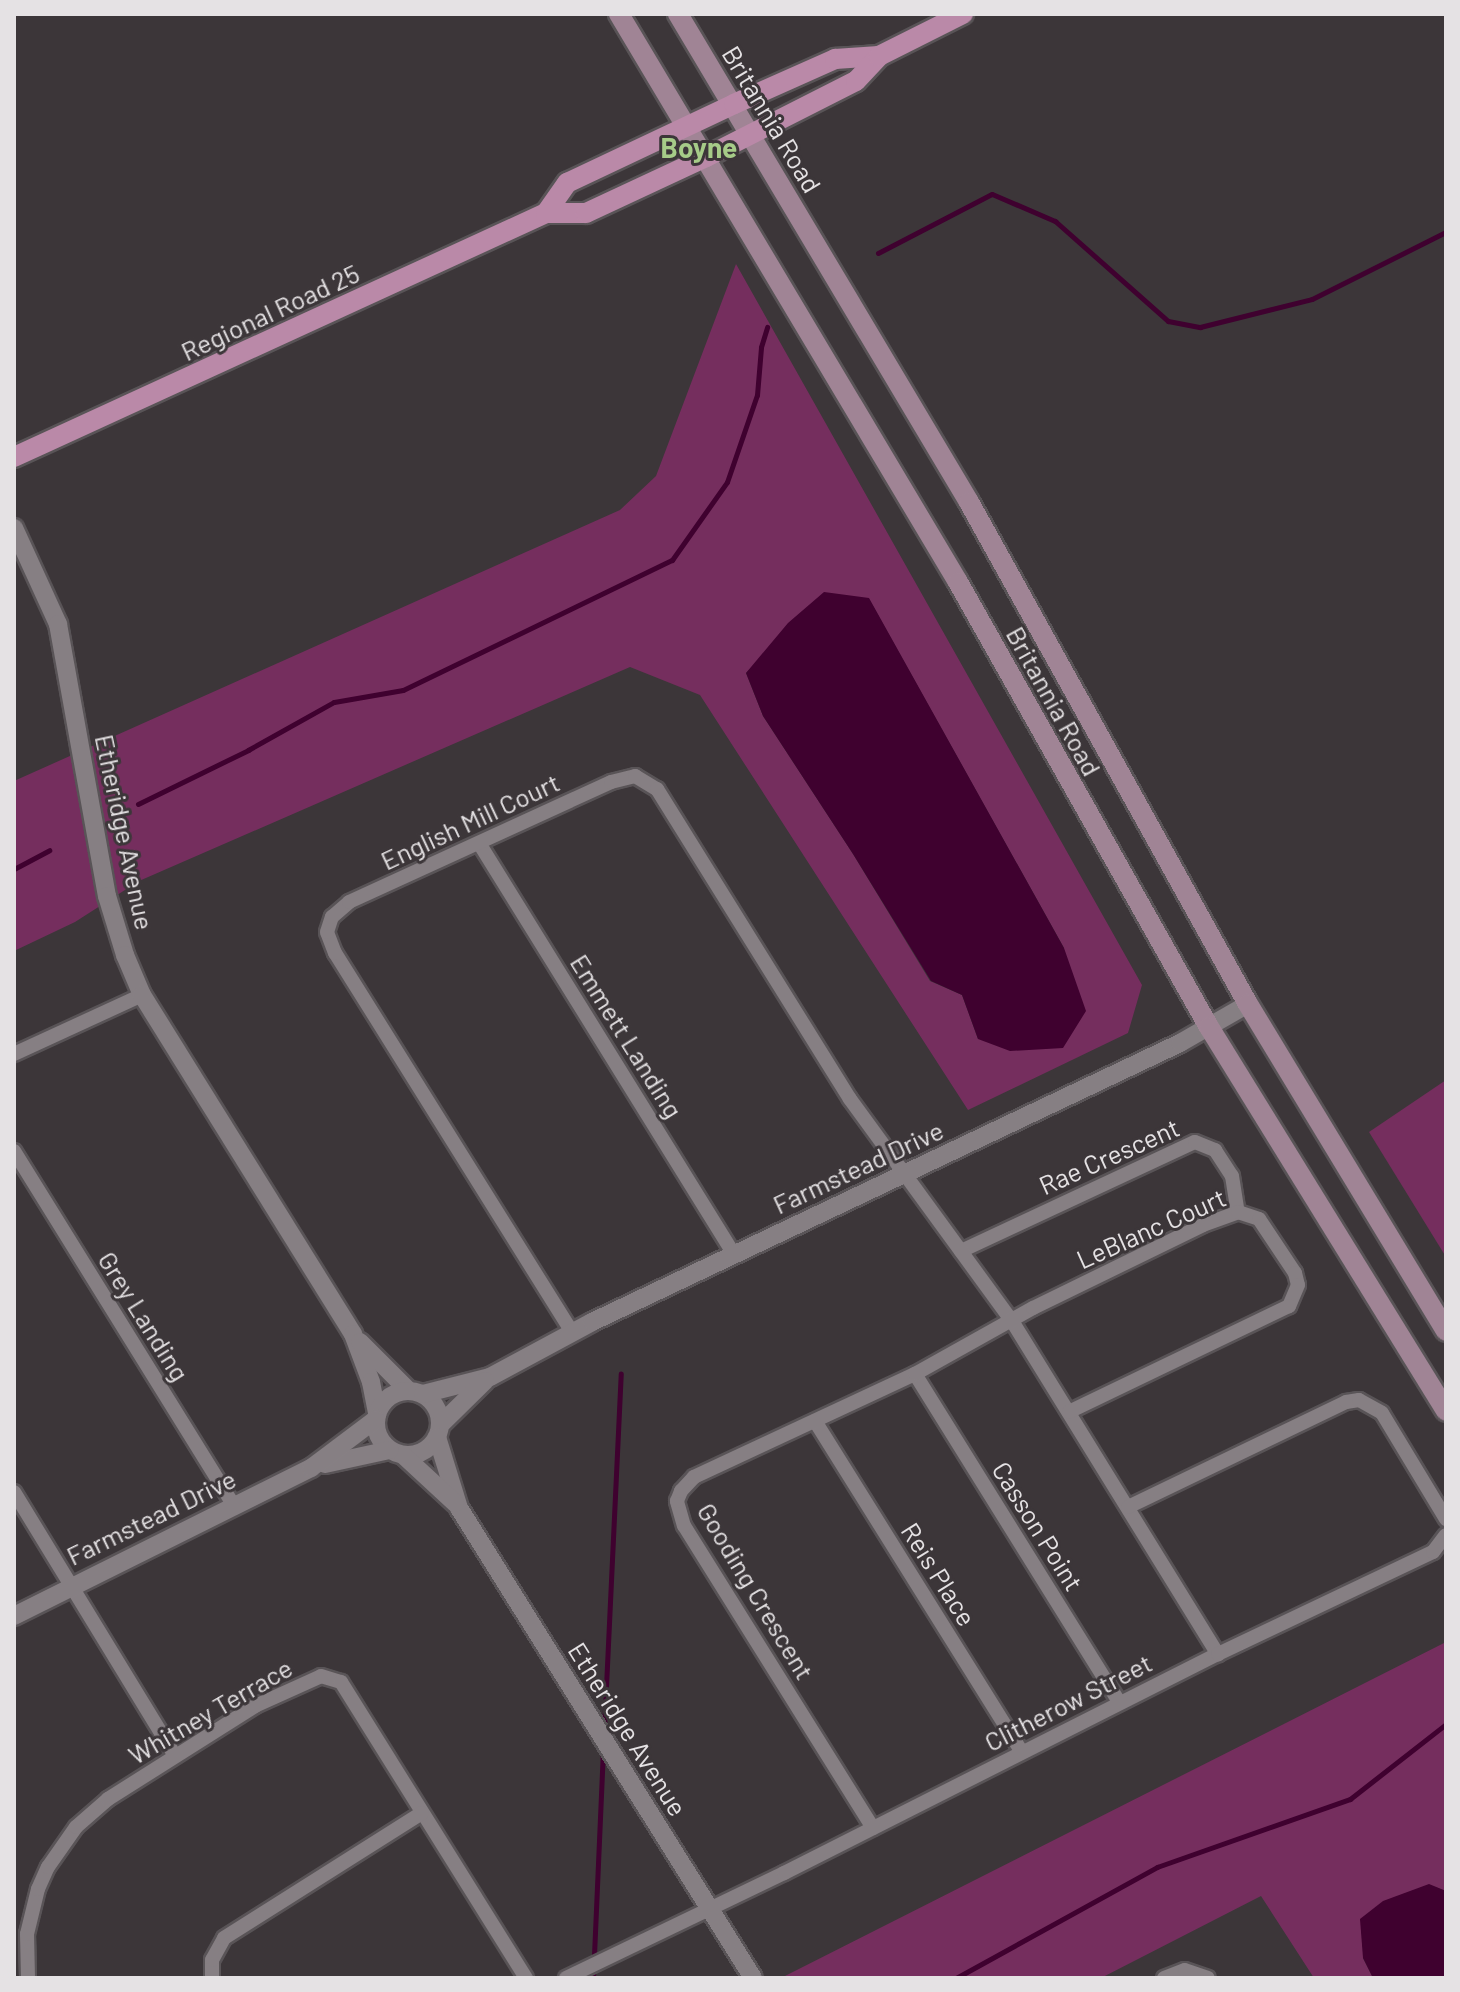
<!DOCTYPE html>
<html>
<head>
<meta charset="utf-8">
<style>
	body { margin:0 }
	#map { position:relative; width:1460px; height:1992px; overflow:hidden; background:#3c3639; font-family:Barlow,sans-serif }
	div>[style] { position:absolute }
	.green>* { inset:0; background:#752e5e }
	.water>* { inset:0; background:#3f012f }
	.stream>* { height:5px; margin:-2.5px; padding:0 2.5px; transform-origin:2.5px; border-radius:2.5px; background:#3f012f }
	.roads { filter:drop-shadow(2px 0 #595457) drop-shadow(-2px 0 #595457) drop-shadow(0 2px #595457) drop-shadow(0 -2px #595457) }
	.minor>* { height:14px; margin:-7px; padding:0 7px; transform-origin:7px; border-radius:7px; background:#867f83 }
	.tertiary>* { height:18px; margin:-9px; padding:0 9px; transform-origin:9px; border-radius:9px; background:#867f83 }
	.tertiary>.ring { margin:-9px; padding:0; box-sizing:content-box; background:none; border:18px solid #867f83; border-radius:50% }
	.secondary>* { height:20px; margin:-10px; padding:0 10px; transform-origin:10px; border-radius:10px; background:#a08495 }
	.primary>* { height:20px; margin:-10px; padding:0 10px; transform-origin:10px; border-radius:10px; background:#ba89a8 }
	span { translate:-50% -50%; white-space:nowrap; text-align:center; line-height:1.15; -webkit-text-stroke:6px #3c3639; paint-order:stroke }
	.street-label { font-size:26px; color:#e5e2e4 }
	.neighbourhood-label { font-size:28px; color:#a6cc88; font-weight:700 }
	.frame { position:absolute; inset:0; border:16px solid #e5e2e4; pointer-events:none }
</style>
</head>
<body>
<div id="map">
	<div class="green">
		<div style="clip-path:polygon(evenodd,736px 264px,1142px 985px,1128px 1033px,968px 1110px,700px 695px,630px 667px,139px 881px,75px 922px,14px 951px,14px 781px,620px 510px,656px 476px,736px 264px,824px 593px,869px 599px,1064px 948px,978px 1039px,962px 995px,930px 981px,853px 854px,763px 716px,746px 673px,824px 593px)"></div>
		<div style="clip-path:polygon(1446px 1080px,1446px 1257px,1369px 1132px)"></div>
		<div style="clip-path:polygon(1446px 1642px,1446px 1891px,1429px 1885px,1363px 1958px,1373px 1978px,1314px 1978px,1261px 1896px,1101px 1978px,781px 1978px)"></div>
	</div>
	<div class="water">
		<div style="clip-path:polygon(824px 592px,869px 598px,1064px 948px,1086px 1011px,1063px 1048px,1010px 1051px,978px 1039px,962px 995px,931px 981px,853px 854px,763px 716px,746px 673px,788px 623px)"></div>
		<div style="clip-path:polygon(1429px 1884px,1446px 1891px,1446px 1978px,1373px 1978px,1363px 1958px,1360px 1919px,1383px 1901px)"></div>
	</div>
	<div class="stream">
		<div style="left:878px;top:253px;width:128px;rotate:-27.4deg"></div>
		<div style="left:992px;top:194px;width:69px;rotate:23.2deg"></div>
		<div style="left:1055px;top:221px;width:151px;rotate:41.5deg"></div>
		<div style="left:1168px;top:321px;width:33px;rotate:11deg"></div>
		<div style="left:1200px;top:327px;width:115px;rotate:-14deg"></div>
		<div style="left:1312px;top:299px;width:150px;rotate:-26.6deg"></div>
		<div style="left:138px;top:804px;width:123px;rotate:-26.1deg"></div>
		<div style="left:248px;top:750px;width:98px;rotate:-29.2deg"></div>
		<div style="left:334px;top:702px;width:70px;rotate:-9.9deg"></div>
		<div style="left:403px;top:690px;width:299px;rotate:-25.8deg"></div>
		<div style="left:672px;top:560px;width:95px;rotate:-54.8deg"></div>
		<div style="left:727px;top:482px;width:92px;rotate:-71deg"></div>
		<div style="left:757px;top:395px;width:48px;rotate:-85.2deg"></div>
		<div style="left:761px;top:347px;width:21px;rotate:-73deg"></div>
		<div style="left:14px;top:869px;width:40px;rotate:-28deg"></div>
		<div style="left:604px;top:1729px;width:356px;rotate:-87.3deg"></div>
		<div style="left:593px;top:1978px;width:227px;rotate:-87.5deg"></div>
		<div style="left:956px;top:1978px;width:230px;rotate:-28.9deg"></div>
		<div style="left:1157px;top:1867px;width:205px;rotate:-19.4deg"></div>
		<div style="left:1350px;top:1799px;width:122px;rotate:-38deg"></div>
	</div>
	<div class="roads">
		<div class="minor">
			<div style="left:479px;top:843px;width:485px;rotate:58.2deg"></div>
			<div style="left:14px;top:1054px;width:141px;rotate:-24.7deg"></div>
			<div style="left:14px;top:1151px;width:418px;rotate:58.2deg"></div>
			<div style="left:961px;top:1251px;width:258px;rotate:-25deg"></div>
			<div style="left:1195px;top:1142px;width:22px;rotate:22deg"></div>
			<div style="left:1215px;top:1150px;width:31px;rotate:57deg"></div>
			<div style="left:1232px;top:1176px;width:36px;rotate:81deg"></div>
			<div style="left:572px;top:1332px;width:447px;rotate:-122deg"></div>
			<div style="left:335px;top:953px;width:22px;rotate:-111deg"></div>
			<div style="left:327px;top:932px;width:16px;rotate:-72deg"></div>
			<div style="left:332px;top:917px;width:23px;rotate:-41deg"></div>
			<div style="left:349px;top:902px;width:288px;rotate:-24.6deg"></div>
			<div style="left:611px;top:782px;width:25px;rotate:-14deg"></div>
			<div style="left:635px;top:776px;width:26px;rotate:31deg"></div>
			<div style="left:657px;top:789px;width:365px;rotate:58.1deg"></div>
			<div style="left:850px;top:1099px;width:275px;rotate:53.9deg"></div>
			<div style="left:1012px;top:1321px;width:392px;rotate:58.3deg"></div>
			<div style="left:915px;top:1374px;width:386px;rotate:58.1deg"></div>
			<div style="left:815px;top:1421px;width:390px;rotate:58deg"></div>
			<div style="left:14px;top:1492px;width:309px;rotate:58.6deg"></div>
			<div style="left:1128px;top:1507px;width:242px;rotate:-25.7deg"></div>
			<div style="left:1346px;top:1402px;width:13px;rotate:-9deg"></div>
			<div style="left:1359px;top:1400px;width:26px;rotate:29deg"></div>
			<div style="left:1382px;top:1413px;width:124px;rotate:58.9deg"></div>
			<div style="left:873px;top:1828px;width:356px;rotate:-122deg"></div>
			<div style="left:684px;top:1526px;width:26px;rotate:-106deg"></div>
			<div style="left:677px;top:1501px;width:11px;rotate:-68deg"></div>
			<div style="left:681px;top:1491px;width:19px;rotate:-47deg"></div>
			<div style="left:694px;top:1477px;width:244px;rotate:-25deg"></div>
			<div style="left:915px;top:1374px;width:135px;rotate:-29.2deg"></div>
			<div style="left:1033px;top:1308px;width:189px;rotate:-26deg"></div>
			<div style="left:1203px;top:1225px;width:37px;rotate:-20deg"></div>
			<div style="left:1238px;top:1212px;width:22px;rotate:18deg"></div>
			<div style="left:1259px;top:1219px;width:65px;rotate:56.3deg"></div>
			<div style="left:1295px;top:1273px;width:12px;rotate:76deg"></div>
			<div style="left:1298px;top:1285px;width:23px;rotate:113deg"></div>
			<div style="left:1289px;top:1306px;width:244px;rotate:154.3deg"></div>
			<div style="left:28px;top:1978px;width:44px;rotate:-91.3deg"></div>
			<div style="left:27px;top:1934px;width:46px;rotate:-76.3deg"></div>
			<div style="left:38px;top:1889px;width:24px;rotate:-66deg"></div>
			<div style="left:48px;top:1867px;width:49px;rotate:-55deg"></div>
			<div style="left:76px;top:1827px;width:43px;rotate:-41.2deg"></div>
			<div style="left:108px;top:1799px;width:174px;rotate:-32.3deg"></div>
			<div style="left:255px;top:1706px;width:72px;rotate:-24.4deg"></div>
			<div style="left:321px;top:1676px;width:21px;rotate:17deg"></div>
			<div style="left:341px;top:1682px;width:349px;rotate:58deg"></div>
			<div style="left:212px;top:1978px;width:18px;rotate:-90deg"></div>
			<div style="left:212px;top:1960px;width:25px;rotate:-61deg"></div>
			<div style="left:224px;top:1938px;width:234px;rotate:-32.3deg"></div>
			<div style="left:566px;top:1978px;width:242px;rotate:-25.7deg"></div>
			<div style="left:784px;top:1873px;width:486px;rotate:-26.8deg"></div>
			<div style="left:1218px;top:1654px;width:238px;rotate:-25.4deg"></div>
			<div style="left:1433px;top:1552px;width:21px;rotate:-53deg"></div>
			<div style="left:1164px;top:1978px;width:22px;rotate:-21deg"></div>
			<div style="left:1185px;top:1970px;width:24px;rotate:19deg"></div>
		</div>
		<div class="tertiary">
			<div style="left:14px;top:528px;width:106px;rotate:65.4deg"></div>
			<div style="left:58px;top:624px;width:276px;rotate:79.8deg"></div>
			<div style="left:107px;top:896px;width:62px;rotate:73deg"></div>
			<div style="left:125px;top:955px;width:43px;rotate:67deg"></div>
			<div style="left:142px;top:995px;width:399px;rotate:58.1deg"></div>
			<div style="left:353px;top:1334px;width:51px;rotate:69.4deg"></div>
			<div style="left:371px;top:1382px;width:33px;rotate:79deg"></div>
			<div style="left:360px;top:1342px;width:69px;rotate:45deg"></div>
			<div class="ring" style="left:376px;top:1391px;width:46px;height:46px"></div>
			<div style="left:423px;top:1394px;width:69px;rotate:-14.2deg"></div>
			<div style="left:490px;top:1377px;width:116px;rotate:-28.3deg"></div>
			<div style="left:592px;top:1322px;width:651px;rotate:-25.38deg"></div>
			<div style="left:1180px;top:1043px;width:78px;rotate:-29.8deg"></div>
			<div style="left:440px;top:1425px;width:63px;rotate:-44.4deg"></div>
			<div style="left:437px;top:1437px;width:74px;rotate:72.8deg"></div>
			<div style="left:459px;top:1508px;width:554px;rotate:57.97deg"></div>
			<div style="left:403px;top:1455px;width:71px;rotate:42.7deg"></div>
			<div style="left:325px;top:1464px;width:66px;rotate:-12.3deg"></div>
			<div style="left:14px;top:1616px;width:332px;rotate:-26.5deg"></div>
			<div style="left:311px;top:1468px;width:81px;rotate:-37deg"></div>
		</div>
		<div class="secondary">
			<div style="left:619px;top:14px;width:661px;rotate:59.17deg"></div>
			<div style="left:958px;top:582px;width:511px;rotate:60.58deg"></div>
			<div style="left:1209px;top:1027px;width:451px;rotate:58.3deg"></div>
			<div style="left:678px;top:14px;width:568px;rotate:59.19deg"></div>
			<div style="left:969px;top:502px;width:574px;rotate:60.94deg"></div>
			<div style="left:1248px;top:1004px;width:382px;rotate:58.8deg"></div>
		</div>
		<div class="primary">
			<div style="left:546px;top:213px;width:37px;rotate:-55deg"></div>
			<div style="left:567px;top:183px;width:185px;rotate:-25.3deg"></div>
			<div style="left:734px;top:104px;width:111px;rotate:-24deg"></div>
			<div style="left:835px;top:59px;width:44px;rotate:-3.9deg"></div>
			<div style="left:14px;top:457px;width:585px;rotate:-24.64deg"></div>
			<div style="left:546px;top:213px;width:40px"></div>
			<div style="left:586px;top:213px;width:132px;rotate:-25deg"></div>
			<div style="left:706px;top:157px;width:168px;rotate:-26.9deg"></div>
			<div style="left:856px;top:81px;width:34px;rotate:-47deg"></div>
			<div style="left:879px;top:56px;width:94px;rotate:-26.6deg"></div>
		</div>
	</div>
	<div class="street-label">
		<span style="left:772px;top:119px;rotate:59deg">Britannia Road</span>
		<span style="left:270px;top:312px;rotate:-25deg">Regional Road 25</span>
		<span style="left:1054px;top:701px;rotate:61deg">Britannia Road</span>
		<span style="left:470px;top:821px;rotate:-25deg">English Mill Court</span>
		<span style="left:125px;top:832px;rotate:78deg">Etheridge Avenue</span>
		<span style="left:627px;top:1036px;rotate:58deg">Emmett Landing</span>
		<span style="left:1109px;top:1156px;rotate:-24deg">Rae Crescent</span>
		<span style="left:858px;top:1167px;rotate:-25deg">Farmstead Drive</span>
		<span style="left:1151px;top:1228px;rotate:-24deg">LeBlanc Court</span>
		<span style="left:144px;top:1316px;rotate:58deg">Grey Landing</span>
		<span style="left:151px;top:1517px;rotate:-26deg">Farmstead Drive</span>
		<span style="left:1038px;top:1526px;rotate:58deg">Casson Point</span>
		<span style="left:939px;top:1574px;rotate:58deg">Reis Place</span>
		<span style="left:756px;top:1591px;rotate:59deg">Gooding Crescent</span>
		<span style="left:1068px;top:1702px;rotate:-27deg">Clitherow Street</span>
		<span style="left:210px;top:1711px;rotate:-30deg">Whitney Terrace</span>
		<span style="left:628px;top:1729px;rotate:58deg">Etheridge Avenue</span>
	</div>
	<div class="neighbourhood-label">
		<span style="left:699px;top:147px">Boyne</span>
	</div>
	<div class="frame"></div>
</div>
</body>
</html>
